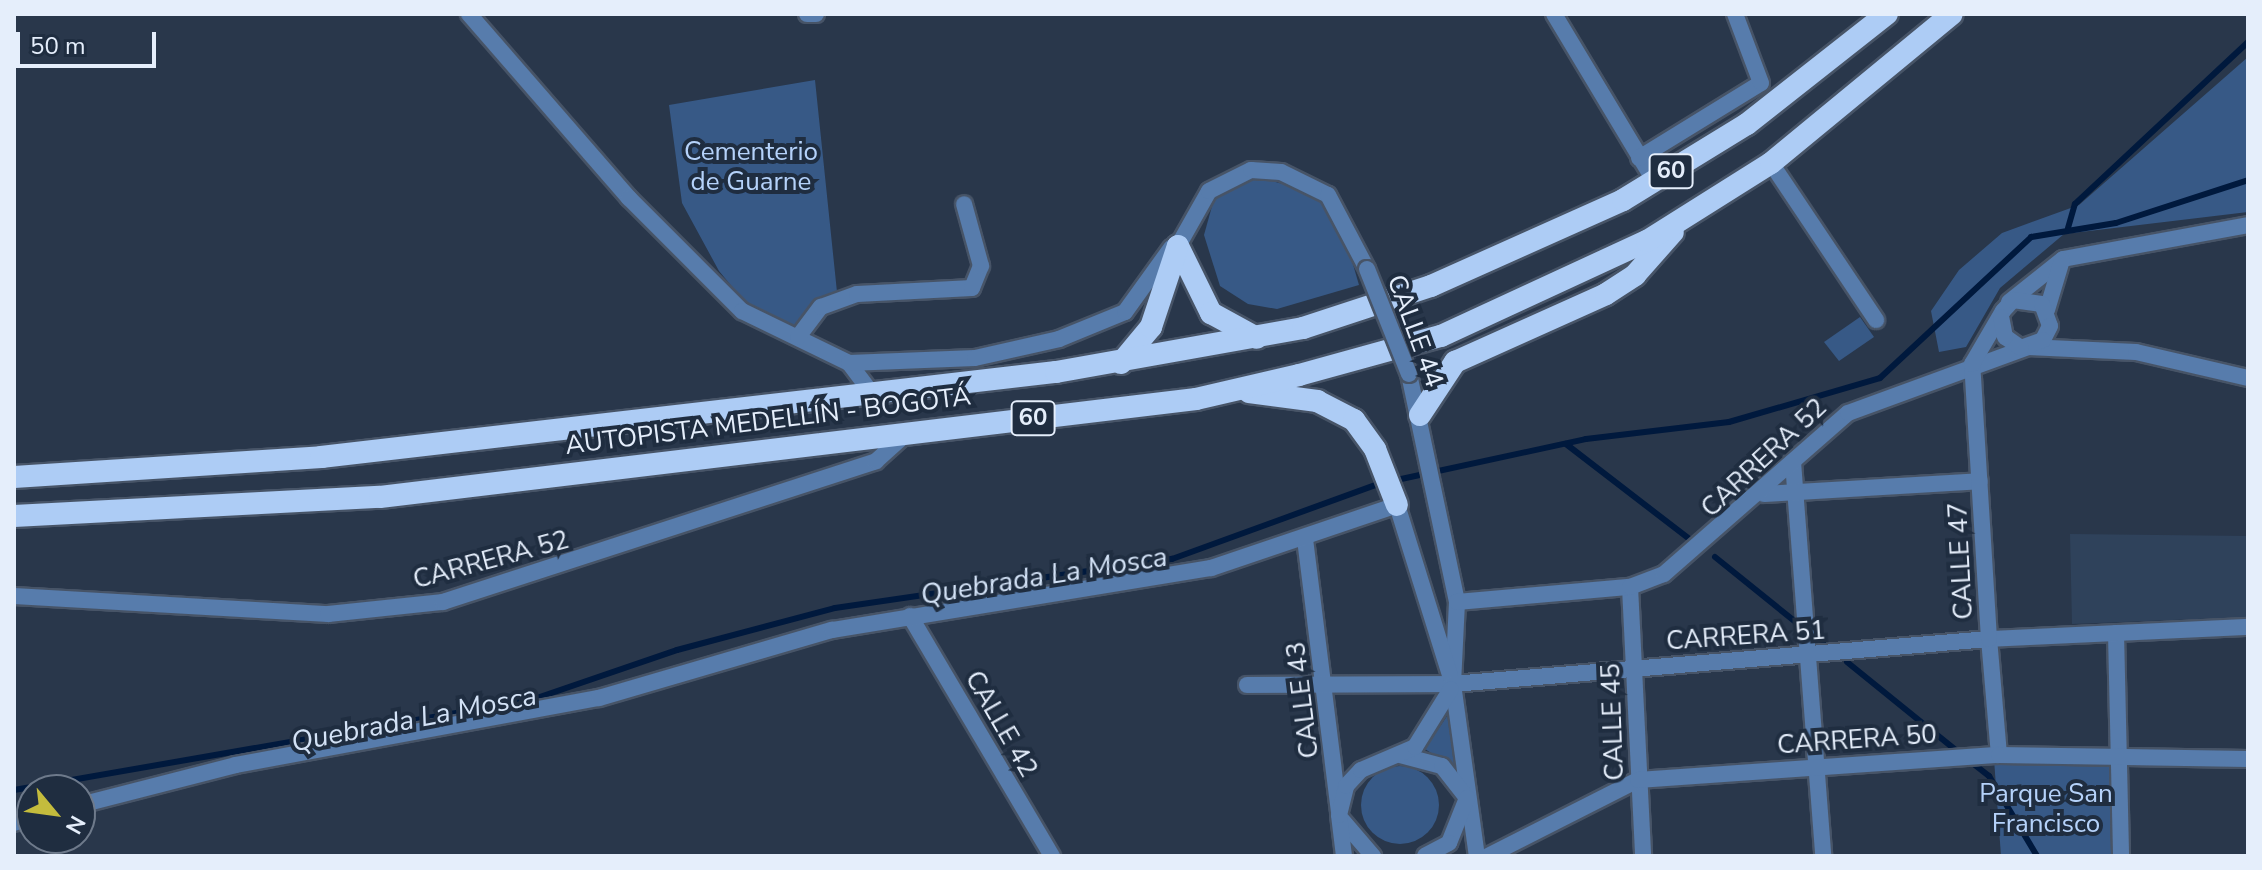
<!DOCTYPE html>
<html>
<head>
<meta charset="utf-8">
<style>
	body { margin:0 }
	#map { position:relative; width:2262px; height:870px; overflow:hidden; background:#29374b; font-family:"Nunito Sans",sans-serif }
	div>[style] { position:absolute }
	.built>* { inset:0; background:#2f425b }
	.green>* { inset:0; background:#375986 }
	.round { border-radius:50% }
	.stream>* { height:6px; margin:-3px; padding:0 3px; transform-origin:3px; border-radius:3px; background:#00193d }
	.roads { filter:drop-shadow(2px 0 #475467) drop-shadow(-2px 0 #475467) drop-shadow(0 2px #475467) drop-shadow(0 -2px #475467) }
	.minor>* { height:16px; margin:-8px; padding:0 8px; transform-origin:8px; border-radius:8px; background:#577cac }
	.tertiary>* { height:16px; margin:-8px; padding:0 8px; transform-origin:8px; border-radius:8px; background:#577cac }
	.trunk>* { height:22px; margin:-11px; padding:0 11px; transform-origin:11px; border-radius:11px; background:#adccf5 }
	.bridges { filter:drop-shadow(2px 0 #475467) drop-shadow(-2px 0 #475467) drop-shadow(0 2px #475467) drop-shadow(0 -2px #475467) }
	.tertiary-bridge>* { height:16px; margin:-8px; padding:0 8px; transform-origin:8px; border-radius:8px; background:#577cac }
	span { translate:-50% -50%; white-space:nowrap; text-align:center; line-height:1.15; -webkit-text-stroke:8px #1f2d40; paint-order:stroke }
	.shield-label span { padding:2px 6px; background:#1f2d40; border:2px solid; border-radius:6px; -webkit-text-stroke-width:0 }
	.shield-label { font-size:24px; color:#e5eefb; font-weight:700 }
	.park-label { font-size:26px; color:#b5d2fa }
	.street-label { font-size:26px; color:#e5eefb }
	.water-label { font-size:28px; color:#d3e2f6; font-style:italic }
	.frame { position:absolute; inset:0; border:16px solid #e5eefb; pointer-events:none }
	.north { position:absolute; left:16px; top:774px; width:80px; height:80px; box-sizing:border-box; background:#1f2d40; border:2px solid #6e7a8b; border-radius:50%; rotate:119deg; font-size:22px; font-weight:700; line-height:32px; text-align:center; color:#e5eefb }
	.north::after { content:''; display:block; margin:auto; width:28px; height:36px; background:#c4bc3d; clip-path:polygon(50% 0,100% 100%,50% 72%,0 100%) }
	.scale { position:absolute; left:16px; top:32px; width:140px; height:36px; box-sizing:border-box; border:4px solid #e5eefb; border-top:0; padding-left:10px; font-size:24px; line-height:28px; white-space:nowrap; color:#e5eefb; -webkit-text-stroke:6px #1f2d40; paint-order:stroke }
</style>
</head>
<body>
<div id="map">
	<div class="built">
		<div style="clip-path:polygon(2070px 534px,2248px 536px,2248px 617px,2072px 624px)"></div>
	</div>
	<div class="green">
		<div style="clip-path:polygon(2248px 57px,2248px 212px,2064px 234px,2000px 288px,1966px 347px,1939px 352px,1931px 311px,1959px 270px,2002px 233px,2079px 205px)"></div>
		<div style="clip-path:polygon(815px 80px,837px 292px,816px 300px,795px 326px,748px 306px,719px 271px,682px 203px,669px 105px)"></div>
		<div style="clip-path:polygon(1253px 176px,1316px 193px,1341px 223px,1359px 285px,1277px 309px,1248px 304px,1220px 286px,1204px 235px,1214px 199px)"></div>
		<div style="clip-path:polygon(1860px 317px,1874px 337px,1839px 361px,1824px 342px)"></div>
		<div style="clip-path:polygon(1451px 710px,1456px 769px,1425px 749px)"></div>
		<div style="clip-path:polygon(1994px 759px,2111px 765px,2116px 856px,2001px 856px)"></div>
		<div class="round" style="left:1361px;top:766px;width:78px;height:78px"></div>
	</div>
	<div class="stream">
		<div style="left:2068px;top:228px;width:25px;rotate:-74deg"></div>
		<div style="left:2075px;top:204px;width:237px;rotate:-43.1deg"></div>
		<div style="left:1566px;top:444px;width:154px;rotate:37.6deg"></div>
		<div style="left:1392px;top:481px;width:198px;rotate:-12.2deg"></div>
		<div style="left:1586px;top:439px;width:144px;rotate:-6.8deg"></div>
		<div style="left:1729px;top:422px;width:157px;rotate:-16.2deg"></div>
		<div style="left:1880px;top:378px;width:207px;rotate:-43deg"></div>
		<div style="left:2031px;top:237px;width:86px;rotate:-9.4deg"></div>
		<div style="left:2116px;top:223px;width:139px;rotate:-18deg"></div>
		<div style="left:1715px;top:557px;width:107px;rotate:38.9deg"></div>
		<div style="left:1817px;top:639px;width:11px;rotate:38deg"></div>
		<div style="left:1847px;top:662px;width:148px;rotate:39deg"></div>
		<div style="left:1971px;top:762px;width:23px;rotate:38deg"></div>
		<div style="left:1989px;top:776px;width:93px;rotate:59deg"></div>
		<div style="left:14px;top:790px;width:525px;rotate:-9.88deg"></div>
		<div style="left:531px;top:700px;width:154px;rotate:-18.9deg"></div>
		<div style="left:677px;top:650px;width:163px;rotate:-14.9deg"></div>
		<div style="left:835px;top:608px;width:341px;rotate:-8.3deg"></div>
		<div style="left:1172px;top:559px;width:222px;rotate:-20deg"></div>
	</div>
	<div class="roads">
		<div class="minor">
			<div style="left:469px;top:14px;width:244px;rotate:49deg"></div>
			<div style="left:629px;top:198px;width:160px;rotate:45deg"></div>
			<div style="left:742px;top:311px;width:119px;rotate:25.9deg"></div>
			<div style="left:849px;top:363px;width:36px;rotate:53deg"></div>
			<div style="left:807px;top:14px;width:9px"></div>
			<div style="left:1554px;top:14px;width:192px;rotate:59deg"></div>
			<div style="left:1639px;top:158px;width:143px;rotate:-31.6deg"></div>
			<div style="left:1761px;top:83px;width:74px;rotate:-110.6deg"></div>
			<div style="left:1771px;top:163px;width:189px;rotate:56.2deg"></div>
			<div style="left:798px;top:337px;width:38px;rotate:-53deg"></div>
			<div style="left:821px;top:307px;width:38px;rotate:-20deg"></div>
			<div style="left:857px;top:294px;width:115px;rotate:-3deg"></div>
			<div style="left:972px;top:288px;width:24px;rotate:-68deg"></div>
			<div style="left:981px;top:266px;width:64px;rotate:-105.3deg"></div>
			<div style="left:849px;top:363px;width:126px;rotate:-2.3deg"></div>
			<div style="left:975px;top:358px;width:86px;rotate:-12.7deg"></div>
			<div style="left:1059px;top:339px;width:71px;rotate:-22.2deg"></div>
			<div style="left:1125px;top:312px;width:79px;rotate:-54.3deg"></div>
			<div style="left:1793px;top:462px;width:395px;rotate:85.6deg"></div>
			<div style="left:1764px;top:494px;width:216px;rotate:-3.4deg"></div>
			<div style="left:1305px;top:539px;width:274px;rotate:82.9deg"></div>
			<div style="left:1630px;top:587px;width:269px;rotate:87.2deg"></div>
			<div style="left:14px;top:596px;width:315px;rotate:3.3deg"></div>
			<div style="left:328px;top:614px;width:116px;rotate:-6deg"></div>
			<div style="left:443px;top:602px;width:455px;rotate:-18deg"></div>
			<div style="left:876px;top:461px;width:40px;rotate:-42deg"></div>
			<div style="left:910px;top:616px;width:279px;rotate:59.4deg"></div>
			<div style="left:2116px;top:633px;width:223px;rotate:88.7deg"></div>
			<div style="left:1247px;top:685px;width:206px;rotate:-0.3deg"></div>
			<div style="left:1999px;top:755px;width:116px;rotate:-94.9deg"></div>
			<div style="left:1989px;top:639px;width:259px;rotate:-2.7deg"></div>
			<div style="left:80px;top:805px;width:161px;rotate:-14.4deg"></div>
			<div style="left:236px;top:765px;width:369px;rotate:-10.5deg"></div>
			<div style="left:599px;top:698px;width:243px;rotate:-16.3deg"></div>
			<div style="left:832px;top:630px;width:384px;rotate:-9.3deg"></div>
			<div style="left:1211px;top:568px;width:196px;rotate:-18.7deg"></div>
			<div style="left:14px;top:823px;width:19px;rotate:-18deg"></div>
		</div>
		<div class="tertiary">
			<div style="left:1178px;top:246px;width:63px;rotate:-60.6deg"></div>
			<div style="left:1209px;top:191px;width:47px;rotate:-26.6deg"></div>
			<div style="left:1251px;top:170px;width:30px;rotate:4deg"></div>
			<div style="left:1281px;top:172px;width:52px;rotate:26.1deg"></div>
			<div style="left:1328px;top:195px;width:84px;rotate:62.2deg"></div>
			<div style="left:2009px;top:302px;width:69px;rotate:-38.5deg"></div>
			<div style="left:2063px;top:259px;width:188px;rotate:-10.4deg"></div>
			<div style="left:2047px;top:310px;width:52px;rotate:-73.3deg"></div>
			<div style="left:1409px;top:374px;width:233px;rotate:78.1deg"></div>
			<div style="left:1457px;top:602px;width:82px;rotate:92.8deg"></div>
			<div style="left:1453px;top:684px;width:174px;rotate:82.1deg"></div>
			<div style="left:1397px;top:505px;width:178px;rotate:72.7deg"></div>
			<div style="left:1457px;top:602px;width:174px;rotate:-5deg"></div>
			<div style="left:1630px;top:587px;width:36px;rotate:-21deg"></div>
			<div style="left:1664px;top:574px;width:244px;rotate:-41.2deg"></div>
			<div style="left:1848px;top:413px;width:192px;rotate:-20.1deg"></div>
			<div style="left:2028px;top:347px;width:108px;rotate:2.7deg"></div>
			<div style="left:2136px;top:352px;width:115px;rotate:13.1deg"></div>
			<div style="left:1453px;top:684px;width:538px;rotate:-4.8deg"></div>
			<div style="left:1989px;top:639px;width:276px;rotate:-93.5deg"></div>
			<div style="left:1972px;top:364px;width:61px;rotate:-59.7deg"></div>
			<div style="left:2003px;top:311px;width:15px;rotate:-48deg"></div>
			<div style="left:2013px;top:300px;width:29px;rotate:8deg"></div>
			<div style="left:2042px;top:304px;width:23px;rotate:70deg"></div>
			<div style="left:2050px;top:326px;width:16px;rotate:117deg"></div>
			<div style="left:2043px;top:340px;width:23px;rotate:160deg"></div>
			<div style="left:2021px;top:348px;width:19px;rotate:-145deg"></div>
			<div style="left:2005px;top:337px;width:20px;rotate:-101deg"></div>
			<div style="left:1400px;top:755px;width:43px;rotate:14.7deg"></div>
			<div style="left:1442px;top:766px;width:41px;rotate:52deg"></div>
			<div style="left:1467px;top:798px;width:48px;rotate:111.8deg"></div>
			<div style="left:1449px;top:843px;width:27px;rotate:152deg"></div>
			<div style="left:1342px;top:820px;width:48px;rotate:49.3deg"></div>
			<div style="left:1344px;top:856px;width:41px;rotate:-97deg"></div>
			<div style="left:1339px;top:815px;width:30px;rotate:-76deg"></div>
			<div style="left:1346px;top:786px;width:22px;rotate:-47deg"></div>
			<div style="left:1361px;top:770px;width:59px;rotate:-23.1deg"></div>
			<div style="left:1415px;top:747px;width:68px;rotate:-58.2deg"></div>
			<div style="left:1488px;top:856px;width:168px;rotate:-26.9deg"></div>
			<div style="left:1638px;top:780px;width:362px;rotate:-4deg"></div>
			<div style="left:1999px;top:755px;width:249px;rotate:0.9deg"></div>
		</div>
		<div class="trunk">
			<div style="left:1178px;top:246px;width:75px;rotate:63.8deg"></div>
			<div style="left:1211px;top:313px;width:52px;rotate:28.5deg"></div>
			<div style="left:1121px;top:363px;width:47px;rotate:-50.2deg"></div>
			<div style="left:1151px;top:327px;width:85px;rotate:-71.6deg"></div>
			<div style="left:1249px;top:392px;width:69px;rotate:7.5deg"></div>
			<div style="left:1317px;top:401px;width:42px;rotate:27.2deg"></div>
			<div style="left:1354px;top:420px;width:36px;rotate:54deg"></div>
			<div style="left:1375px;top:449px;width:60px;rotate:68.6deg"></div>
			<div style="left:1420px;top:415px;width:64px;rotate:-56.6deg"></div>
			<div style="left:1455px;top:362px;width:166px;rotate:-24.2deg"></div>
			<div style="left:1606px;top:294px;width:35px;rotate:-33deg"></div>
			<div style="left:1635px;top:275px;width:57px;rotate:-48.5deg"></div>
			<div style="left:14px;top:477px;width:308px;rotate:-3.7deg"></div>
			<div style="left:321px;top:457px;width:740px;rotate:-6.6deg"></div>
			<div style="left:1056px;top:372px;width:251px;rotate:-10.1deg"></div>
			<div style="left:1303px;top:328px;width:135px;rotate:-18.2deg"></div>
			<div style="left:1431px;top:286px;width:210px;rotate:-24.1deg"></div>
			<div style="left:1623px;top:200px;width:145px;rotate:-31.5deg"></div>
			<div style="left:1747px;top:124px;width:178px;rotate:-38.2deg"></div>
			<div style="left:14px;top:516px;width:366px;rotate:-3deg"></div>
			<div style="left:380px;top:497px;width:822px;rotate:-6.85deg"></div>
			<div style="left:1196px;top:399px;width:106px;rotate:-13.1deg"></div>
			<div style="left:1299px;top:375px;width:147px;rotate:-15.4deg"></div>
			<div style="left:1441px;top:336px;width:227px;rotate:-24.8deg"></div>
			<div style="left:1647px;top:241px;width:146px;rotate:-32.2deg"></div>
			<div style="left:1771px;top:163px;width:234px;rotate:-39.5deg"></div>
		</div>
	</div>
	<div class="bridges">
		<div class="tertiary-bridge">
			<div style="left:1367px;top:269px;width:113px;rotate:68.2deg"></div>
		</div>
	</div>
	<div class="shield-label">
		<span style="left:1671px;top:171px">60</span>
		<span style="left:1033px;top:418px">60</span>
	</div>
	<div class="park-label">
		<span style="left:751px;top:167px">Cementerio<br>de Guarne</span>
		<span style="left:2046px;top:809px">Parque San<br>Francisco</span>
	</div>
	<div class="street-label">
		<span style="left:1415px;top:331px;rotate:70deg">CALLE 44</span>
		<span style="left:768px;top:421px;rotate:-7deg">AUTOPISTA MEDELLÍN - BOGOTÁ</span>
		<span style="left:1764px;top:458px;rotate:-43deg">CARRERA 52</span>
		<span style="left:491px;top:560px;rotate:-15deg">CARRERA 52</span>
		<span style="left:1961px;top:561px;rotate:-93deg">CALLE 47</span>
		<span style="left:1746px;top:636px;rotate:-4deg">CARRERA 51</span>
		<span style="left:1303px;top:700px;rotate:-97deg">CALLE 43</span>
		<span style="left:1613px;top:722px;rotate:-92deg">CALLE 45</span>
		<span style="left:1001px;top:724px;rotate:60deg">CALLE 42</span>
		<span style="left:1857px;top:740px;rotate:-4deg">CARRERA 50</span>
	</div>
	<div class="water-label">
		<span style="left:1044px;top:576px;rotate:-9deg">Quebrada La Mosca</span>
		<span style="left:414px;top:719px;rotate:-11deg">Quebrada La Mosca</span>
	</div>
	<div class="frame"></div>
	<div class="north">N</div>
	<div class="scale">50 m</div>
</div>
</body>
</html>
